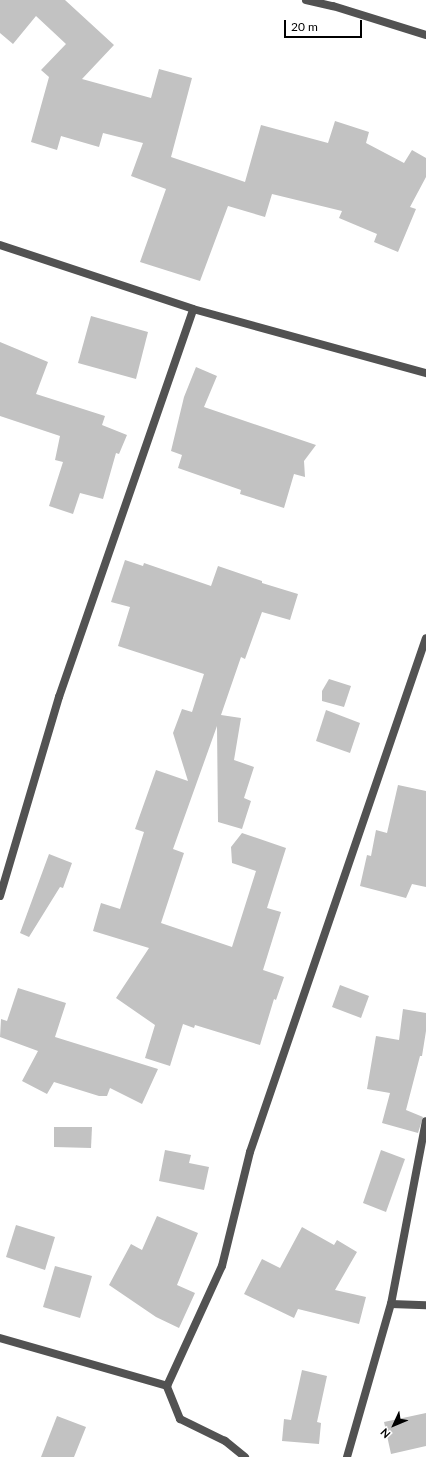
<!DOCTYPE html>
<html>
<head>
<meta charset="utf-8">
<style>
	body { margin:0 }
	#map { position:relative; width:426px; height:1457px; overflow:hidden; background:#fff; font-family:Lato,sans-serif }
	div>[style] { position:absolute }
	.building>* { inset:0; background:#c2c2c2 }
	.street>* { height:8px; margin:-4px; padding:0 4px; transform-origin:4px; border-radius:4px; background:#525252 }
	span { translate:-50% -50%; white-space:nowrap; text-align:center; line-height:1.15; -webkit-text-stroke:3.5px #fff; paint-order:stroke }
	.north { position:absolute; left:374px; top:1405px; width:40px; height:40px; -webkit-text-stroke:3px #fff; paint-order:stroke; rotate:226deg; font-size:11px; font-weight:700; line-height:16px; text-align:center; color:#000 }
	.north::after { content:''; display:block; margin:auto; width:14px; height:18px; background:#000; clip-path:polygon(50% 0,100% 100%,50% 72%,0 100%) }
	.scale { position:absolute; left:284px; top:20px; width:78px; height:18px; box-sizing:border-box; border:2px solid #000; border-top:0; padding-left:5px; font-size:12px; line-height:14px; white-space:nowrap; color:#000; -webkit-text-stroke:3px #fff; paint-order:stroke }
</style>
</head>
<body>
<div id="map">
	<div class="building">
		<div style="clip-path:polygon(0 0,65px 0,114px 45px,82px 79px,151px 98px,159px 69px,192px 78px,171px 157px,245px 182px,261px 125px,328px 143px,335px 121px,369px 132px,366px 143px,404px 163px,412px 150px,426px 158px,426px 177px,410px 207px,416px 209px,398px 252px,374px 242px,377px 234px,339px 218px,342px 211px,272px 194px,265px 217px,228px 206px,200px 281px,140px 262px,166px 189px,131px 176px,143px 143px,103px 133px,99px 147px,61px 136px,57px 150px,31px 142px,49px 77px,41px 70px,66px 44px,36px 16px,13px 44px,0 33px)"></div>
		<div style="clip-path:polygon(91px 316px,148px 332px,136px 379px,78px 363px)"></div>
		<div style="clip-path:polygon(0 342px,48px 362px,36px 394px,105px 416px,102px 425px,127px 435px,119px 454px,116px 453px,103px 499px,80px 493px,73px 514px,49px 506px,63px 462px,55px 460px,60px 436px,0 416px)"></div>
		<div style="clip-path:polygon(196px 367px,217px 376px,204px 407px,316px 445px,304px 461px,305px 477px,294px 474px,284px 508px,240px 494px,241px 490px,178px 468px,182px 455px,171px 451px,184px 397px)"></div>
		<div style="clip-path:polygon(125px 560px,143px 566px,144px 563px,211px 586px,218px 566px,262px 581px,262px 583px,298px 594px,290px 620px,262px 612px,245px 659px,241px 657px,221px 715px,241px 718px,234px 760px,254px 767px,244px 798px,251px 801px,242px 829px,218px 822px,217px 726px,173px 849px,184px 853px,161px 923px,232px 947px,256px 871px,232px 863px,231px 847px,242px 833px,286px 848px,267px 908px,281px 912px,263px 970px,284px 977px,276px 1000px,274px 999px,260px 1045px,195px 1025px,194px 1028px,183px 1024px,170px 1066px,145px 1058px,155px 1025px,116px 998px,149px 948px,93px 931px,101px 903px,120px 909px,144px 832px,135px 829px,156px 770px,188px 781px,173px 733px,182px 709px,192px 712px,204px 674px,118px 646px,130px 607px,111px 602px)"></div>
		<div style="clip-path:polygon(329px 679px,351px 686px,344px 707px,322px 701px,322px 691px)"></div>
		<div style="clip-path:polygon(326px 710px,360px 723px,350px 753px,316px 741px)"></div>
		<div style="clip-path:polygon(398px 785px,426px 791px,426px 887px,412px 884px,406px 898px,360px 886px,367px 855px,371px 856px,376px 830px,387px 833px)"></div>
		<div style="clip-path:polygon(49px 854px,72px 863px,63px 888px,60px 887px,29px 937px,20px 933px)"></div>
		<div style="clip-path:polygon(340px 985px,369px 996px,361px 1018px,332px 1007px)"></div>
		<div style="clip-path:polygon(18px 988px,66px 1003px,55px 1037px,158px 1069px,142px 1104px,110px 1088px,107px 1096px,99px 1096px,54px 1082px,47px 1094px,22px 1081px,38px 1051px,0 1037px,1px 1019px,7px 1021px)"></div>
		<div style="clip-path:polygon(403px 1009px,426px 1013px,426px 1031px,422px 1056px,420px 1056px,406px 1110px,423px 1117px,418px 1133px,382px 1123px,390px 1093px,367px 1089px,376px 1036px,399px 1040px)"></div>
		<div style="clip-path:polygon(54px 1127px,92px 1127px,91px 1148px,54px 1147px)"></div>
		<div style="clip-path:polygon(165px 1150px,191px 1155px,189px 1163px,209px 1167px,204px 1190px,159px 1181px)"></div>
		<div style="clip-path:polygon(381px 1150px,405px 1159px,386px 1212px,363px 1203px)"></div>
		<div style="clip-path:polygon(157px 1216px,198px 1233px,177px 1285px,195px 1293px,179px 1328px,156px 1317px,109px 1285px,131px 1244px,142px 1250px)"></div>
		<div style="clip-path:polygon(16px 1225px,55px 1237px,45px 1270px,6px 1257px)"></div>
		<div style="clip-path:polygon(302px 1227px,334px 1245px,337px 1240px,357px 1252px,335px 1290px,366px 1297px,359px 1324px,298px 1309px,294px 1318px,244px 1294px,262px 1259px,280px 1268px)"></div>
		<div style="clip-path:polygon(55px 1266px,92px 1276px,80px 1318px,43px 1307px)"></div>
		<div style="clip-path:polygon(302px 1370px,327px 1376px,317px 1422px,321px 1423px,319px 1444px,282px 1441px,284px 1419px,291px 1420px)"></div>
		<div style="clip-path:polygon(426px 1413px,426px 1446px,391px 1454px,384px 1422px)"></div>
		<div style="clip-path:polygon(57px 1416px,86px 1427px,74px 1457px,41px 1457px)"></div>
	</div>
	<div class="street">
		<div style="left:306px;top:0;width:28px;rotate:13deg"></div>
		<div style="left:333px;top:6px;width:97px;rotate:17.3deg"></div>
		<div style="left:0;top:245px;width:203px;rotate:18.3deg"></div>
		<div style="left:193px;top:309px;width:242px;rotate:15.4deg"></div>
		<div style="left:0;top:896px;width:208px;rotate:-73.5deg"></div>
		<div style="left:59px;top:697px;width:410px;rotate:-70.9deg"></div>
		<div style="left:391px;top:1304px;width:35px;rotate:2deg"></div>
		<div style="left:0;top:1338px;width:174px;rotate:16deg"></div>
		<div style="left:245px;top:1457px;width:26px;rotate:-141deg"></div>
		<div style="left:225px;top:1441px;width:50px;rotate:-153.9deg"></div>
		<div style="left:180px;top:1419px;width:35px;rotate:-112deg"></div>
		<div style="left:167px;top:1386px;width:132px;rotate:-65.4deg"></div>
		<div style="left:222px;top:1266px;width:117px;rotate:-76.2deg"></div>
		<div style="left:250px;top:1152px;width:543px;rotate:-71.1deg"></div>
		<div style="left:347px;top:1457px;width:159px;rotate:-74deg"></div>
		<div style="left:391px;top:1304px;width:186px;rotate:-79.2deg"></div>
	</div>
	<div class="north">N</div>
	<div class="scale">20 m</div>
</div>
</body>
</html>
